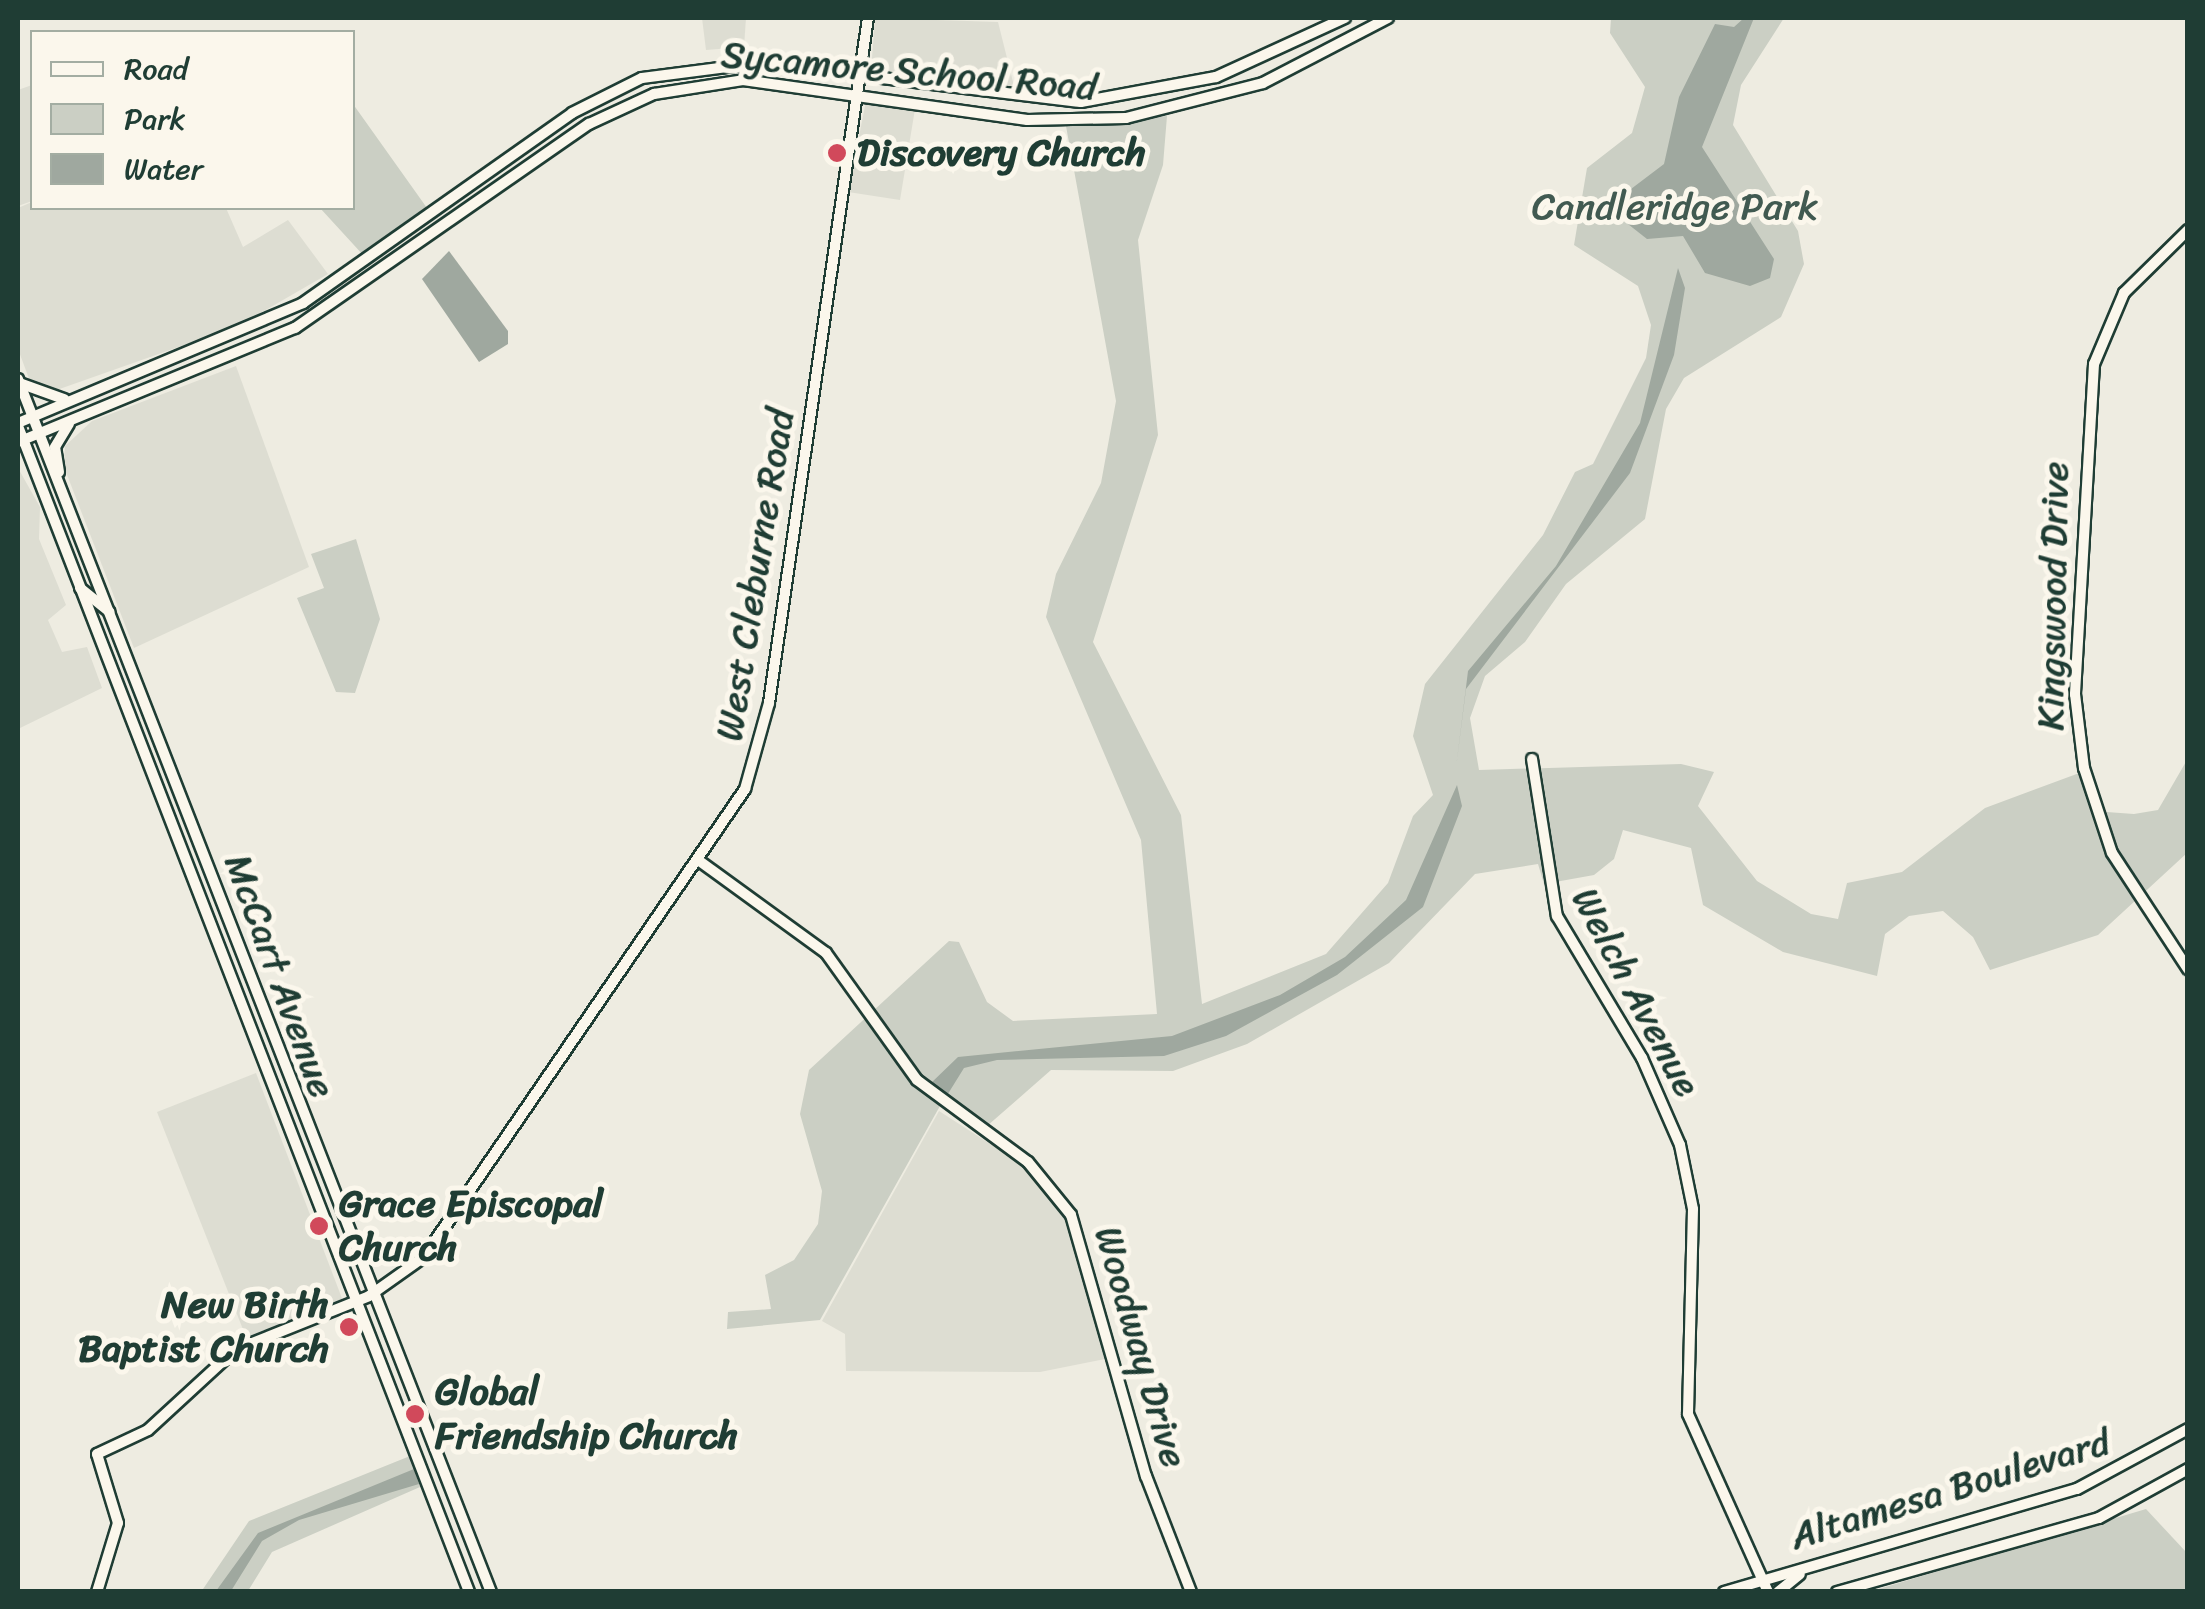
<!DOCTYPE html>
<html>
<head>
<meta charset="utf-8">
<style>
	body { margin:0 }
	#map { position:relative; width:2205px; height:1609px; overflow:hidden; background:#eeece1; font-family:Sriracha,sans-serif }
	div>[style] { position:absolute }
	.built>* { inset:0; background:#ddddd2 }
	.green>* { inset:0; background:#cbcfc4 }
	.water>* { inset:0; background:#9fa89f }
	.roads { filter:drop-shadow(2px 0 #1f3d34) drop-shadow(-2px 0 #1f3d34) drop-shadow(0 2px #1f3d34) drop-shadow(0 -2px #1f3d34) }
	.secondary>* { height:10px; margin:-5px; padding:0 5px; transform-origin:5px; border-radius:5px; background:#fbf7ec }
	.dots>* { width:28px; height:28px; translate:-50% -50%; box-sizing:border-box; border:5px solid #fbf7ec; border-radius:50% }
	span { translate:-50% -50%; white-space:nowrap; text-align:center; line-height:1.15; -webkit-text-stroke:10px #fbf7ec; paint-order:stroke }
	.street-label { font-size:38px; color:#1f3d34 }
	.poi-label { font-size:38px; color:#1f3d34; font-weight:700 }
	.left { translate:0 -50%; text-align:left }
	.right { translate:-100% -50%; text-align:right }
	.park-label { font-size:38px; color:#415a51 }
	.frame { position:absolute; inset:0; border:20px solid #1f3d34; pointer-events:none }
	.legend { position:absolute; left:30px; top:30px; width:325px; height:180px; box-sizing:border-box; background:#fbf7ec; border:2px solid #a3ada2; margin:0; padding:12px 18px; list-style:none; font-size:30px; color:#1f3d34 }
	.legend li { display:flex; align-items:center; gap:20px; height:50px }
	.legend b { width:50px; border:2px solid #a3ada2 }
</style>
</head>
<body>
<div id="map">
	<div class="built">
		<div style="clip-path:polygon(702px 18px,746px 18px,744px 47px,706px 50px)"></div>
		<div style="clip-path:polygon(875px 18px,998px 22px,1015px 90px,871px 71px)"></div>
		<div style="clip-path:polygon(32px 85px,32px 201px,18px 206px,18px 90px)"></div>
		<div style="clip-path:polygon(866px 101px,915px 109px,900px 200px,848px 192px)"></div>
		<div style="clip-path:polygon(32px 202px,226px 208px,243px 247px,288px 220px,328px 274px,238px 326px,51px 392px,31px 384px,18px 349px,18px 208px)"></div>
		<div style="clip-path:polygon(236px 366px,309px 567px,134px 648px,64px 467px,65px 446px,92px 421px)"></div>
		<div style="clip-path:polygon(18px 468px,40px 507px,39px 539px,66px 605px,48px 620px,62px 652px,87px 647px,102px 688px,18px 729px)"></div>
		<div style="clip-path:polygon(256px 1073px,343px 1301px,246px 1337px,157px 1112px)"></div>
		<div style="clip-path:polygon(939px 1111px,1015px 1160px,1058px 1203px,1079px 1248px,1105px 1359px,1040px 1372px,846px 1371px,845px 1334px,822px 1321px)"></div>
	</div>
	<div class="green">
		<div style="clip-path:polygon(1611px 18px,1784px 18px,1741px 85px,1733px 125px,1798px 231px,1804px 264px,1781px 317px,1684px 378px,1666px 409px,1645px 519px,1566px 584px,1525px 642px,1485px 676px,1470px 718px,1479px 770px,1681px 764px,1714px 772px,1698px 806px,1757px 881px,1811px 914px,1838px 919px,1847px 883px,1902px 872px,1985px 808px,2082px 772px,2093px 811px,2134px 814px,2158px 810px,2187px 760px,2187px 853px,2098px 935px,1990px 970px,1973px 937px,1943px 911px,1909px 916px,1885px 934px,1877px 976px,1783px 952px,1703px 905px,1691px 848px,1623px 830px,1614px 859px,1594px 875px,1544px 884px,1538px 864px,1475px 874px,1389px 963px,1247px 1044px,1173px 1071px,1051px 1070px,987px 1126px,945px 1097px,820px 1320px,727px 1329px,728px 1312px,771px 1309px,765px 1275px,794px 1260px,818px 1224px,822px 1191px,800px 1114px,809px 1070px,949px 941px,959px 942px,987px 1002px,1013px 1021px,1157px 1014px,1141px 840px,1046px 617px,1056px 574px,1101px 483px,1116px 401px,1066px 126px,1167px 116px,1163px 165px,1138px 240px,1158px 435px,1093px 642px,1181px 815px,1202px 1004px,1326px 954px,1388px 883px,1413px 816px,1433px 795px,1413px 736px,1425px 684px,1543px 535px,1575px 472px,1593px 464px,1646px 358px,1651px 325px,1638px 286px,1574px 245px,1587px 168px,1632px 133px,1645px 87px,1610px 33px)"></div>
		<div style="clip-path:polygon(353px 104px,427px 208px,364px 256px,320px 208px,352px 208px)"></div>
		<div style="clip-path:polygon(356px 539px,380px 619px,355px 693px,336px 692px,297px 598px,324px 588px,311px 554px)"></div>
		<div style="clip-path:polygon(410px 1456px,420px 1487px,272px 1552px,248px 1591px,201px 1592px,249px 1521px)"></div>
		<div style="clip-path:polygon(2146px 1509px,2187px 1553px,2187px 1591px,1872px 1591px)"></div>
	</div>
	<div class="water">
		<div style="clip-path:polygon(1744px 18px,1754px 18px,1702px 147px,1774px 259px,1770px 278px,1750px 286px,1705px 273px,1683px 236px,1647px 239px,1619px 217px,1631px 189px,1664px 164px,1679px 97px,1715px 24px,1734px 27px)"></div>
		<div style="clip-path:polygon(449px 251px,508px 331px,508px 344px,479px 362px,422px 279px)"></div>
		<div style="clip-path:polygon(1678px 268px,1685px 288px,1674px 355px,1630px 473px,1466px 689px,1456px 768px,1468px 671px,1556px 566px,1640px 423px)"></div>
		<div style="clip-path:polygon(1457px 785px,1462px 806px,1423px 907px,1337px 975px,1226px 1036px,1164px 1056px,997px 1060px,964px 1068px,946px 1097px,930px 1084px,958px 1057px,1172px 1036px,1280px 995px,1345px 957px,1406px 900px)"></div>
		<div style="clip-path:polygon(414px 1469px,419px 1484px,299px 1520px,262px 1541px,231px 1591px,216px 1591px,258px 1533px)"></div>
	</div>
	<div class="roads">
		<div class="secondary">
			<div style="left:2188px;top:230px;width:90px;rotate:135.5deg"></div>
			<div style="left:2124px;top:293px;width:77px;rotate:112.9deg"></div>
			<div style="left:2094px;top:364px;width:331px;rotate:93.3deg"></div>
			<div style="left:2075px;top:694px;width:75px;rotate:83.1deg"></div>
			<div style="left:2084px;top:768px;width:89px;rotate:71.8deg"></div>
			<div style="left:2112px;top:853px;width:139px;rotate:56.8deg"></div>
			<div style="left:18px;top:379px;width:1302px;rotate:68.7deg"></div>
			<div style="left:22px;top:384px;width:45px;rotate:19.7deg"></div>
			<div style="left:18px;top:423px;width:309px;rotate:-22.8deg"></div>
			<div style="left:303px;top:303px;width:329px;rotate:-35.2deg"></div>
			<div style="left:572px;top:113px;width:78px;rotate:-26.6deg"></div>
			<div style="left:642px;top:78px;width:117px;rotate:-7.4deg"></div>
			<div style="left:758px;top:63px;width:325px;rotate:6.9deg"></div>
			<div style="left:1081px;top:102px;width:137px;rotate:-10.5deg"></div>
			<div style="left:1216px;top:77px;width:142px;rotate:-24.6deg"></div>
			<div style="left:18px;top:426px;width:1250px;rotate:68.85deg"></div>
			<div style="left:18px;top:442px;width:300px;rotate:-22.4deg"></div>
			<div style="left:295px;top:328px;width:358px;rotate:-34.8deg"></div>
			<div style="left:589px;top:124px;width:72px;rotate:-24.8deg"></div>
			<div style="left:654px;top:94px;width:90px;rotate:-8.9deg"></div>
			<div style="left:743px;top:80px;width:287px;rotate:8deg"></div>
			<div style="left:1027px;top:120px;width:99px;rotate:-1.2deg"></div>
			<div style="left:1126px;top:118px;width:141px;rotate:-14.3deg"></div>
			<div style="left:1263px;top:83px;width:141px;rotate:-27.5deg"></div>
			<div style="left:59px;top:472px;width:25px;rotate:-99deg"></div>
			<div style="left:55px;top:447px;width:27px;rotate:-59deg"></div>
			<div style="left:80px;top:588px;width:38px;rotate:39deg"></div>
			<div style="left:1532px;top:759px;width:159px;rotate:81deg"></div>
			<div style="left:1557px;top:916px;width:165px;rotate:59.1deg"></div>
			<div style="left:1642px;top:1058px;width:95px;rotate:66.4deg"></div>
			<div style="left:1680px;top:1145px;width:65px;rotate:78.5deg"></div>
			<div style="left:1693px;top:1209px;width:205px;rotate:91.4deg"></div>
			<div style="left:1688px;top:1414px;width:195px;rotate:65.8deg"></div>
			<div style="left:698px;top:860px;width:158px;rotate:36deg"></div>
			<div style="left:826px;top:953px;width:156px;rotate:54.4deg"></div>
			<div style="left:917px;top:1080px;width:138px;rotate:36.5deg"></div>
			<div style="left:1028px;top:1162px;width:68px;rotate:50.9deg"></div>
			<div style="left:1071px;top:1215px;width:272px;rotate:74deg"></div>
			<div style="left:1146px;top:1476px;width:124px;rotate:68.8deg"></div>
			<div style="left:97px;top:1592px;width:72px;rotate:-73.1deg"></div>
			<div style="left:118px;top:1523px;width:72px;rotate:-106.9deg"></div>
			<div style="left:97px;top:1454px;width:56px;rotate:-25.2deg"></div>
			<div style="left:148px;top:1430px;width:118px;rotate:-42.6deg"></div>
			<div style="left:235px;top:1350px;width:144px;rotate:-21.9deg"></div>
			<div style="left:369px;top:1296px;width:67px;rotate:-35.3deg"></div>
			<div style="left:424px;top:1257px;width:568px;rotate:-55.55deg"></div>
			<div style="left:745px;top:789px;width:89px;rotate:-74.4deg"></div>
			<div style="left:769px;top:703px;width:692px;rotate:-81.78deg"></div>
			<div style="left:1724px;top:1592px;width:368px;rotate:-16.3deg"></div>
			<div style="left:2077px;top:1489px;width:126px;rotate:-28.4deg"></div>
			<div style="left:1778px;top:1592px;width:28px;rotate:-39deg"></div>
			<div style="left:1837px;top:1592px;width:272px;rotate:-15.8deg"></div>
			<div style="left:2099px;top:1518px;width:102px;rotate:-28.8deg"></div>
		</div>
	</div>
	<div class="dots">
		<div style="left:837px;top:153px;background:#d1495b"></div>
		<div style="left:319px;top:1226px;background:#d1495b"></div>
		<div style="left:349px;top:1327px;background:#d1495b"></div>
		<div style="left:415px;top:1414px;background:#d1495b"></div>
	</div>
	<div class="street-label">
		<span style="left:909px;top:71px;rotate:5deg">Sycamore School Road</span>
		<span style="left:755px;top:575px;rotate:-81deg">West Cleburne Road</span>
		<span style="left:2053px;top:596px;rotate:-89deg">Kingswood Drive</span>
		<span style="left:280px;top:976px;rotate:70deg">McCart Avenue</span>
		<span style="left:1636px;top:992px;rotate:62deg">Welch Avenue</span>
		<span style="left:1141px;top:1347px;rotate:74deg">Woodway Drive</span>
		<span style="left:1950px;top:1489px;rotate:-17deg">Altamesa Boulevard</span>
	</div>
	<div class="poi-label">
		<span class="left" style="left:857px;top:153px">Discovery Church</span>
		<span class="left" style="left:339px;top:1226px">Grace Episcopal<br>Church</span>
		<span class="right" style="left:329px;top:1327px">New Birth<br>Baptist Church</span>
		<span class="left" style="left:435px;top:1414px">Global<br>Friendship Church</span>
	</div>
	<div class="park-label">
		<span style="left:1675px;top:207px">Candleridge Park</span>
	</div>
	<div class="frame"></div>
	<ul class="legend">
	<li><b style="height:12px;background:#fbf7ec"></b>Road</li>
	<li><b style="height:28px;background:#cbcfc4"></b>Park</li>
	<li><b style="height:28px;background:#9fa89f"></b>Water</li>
	</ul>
</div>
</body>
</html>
